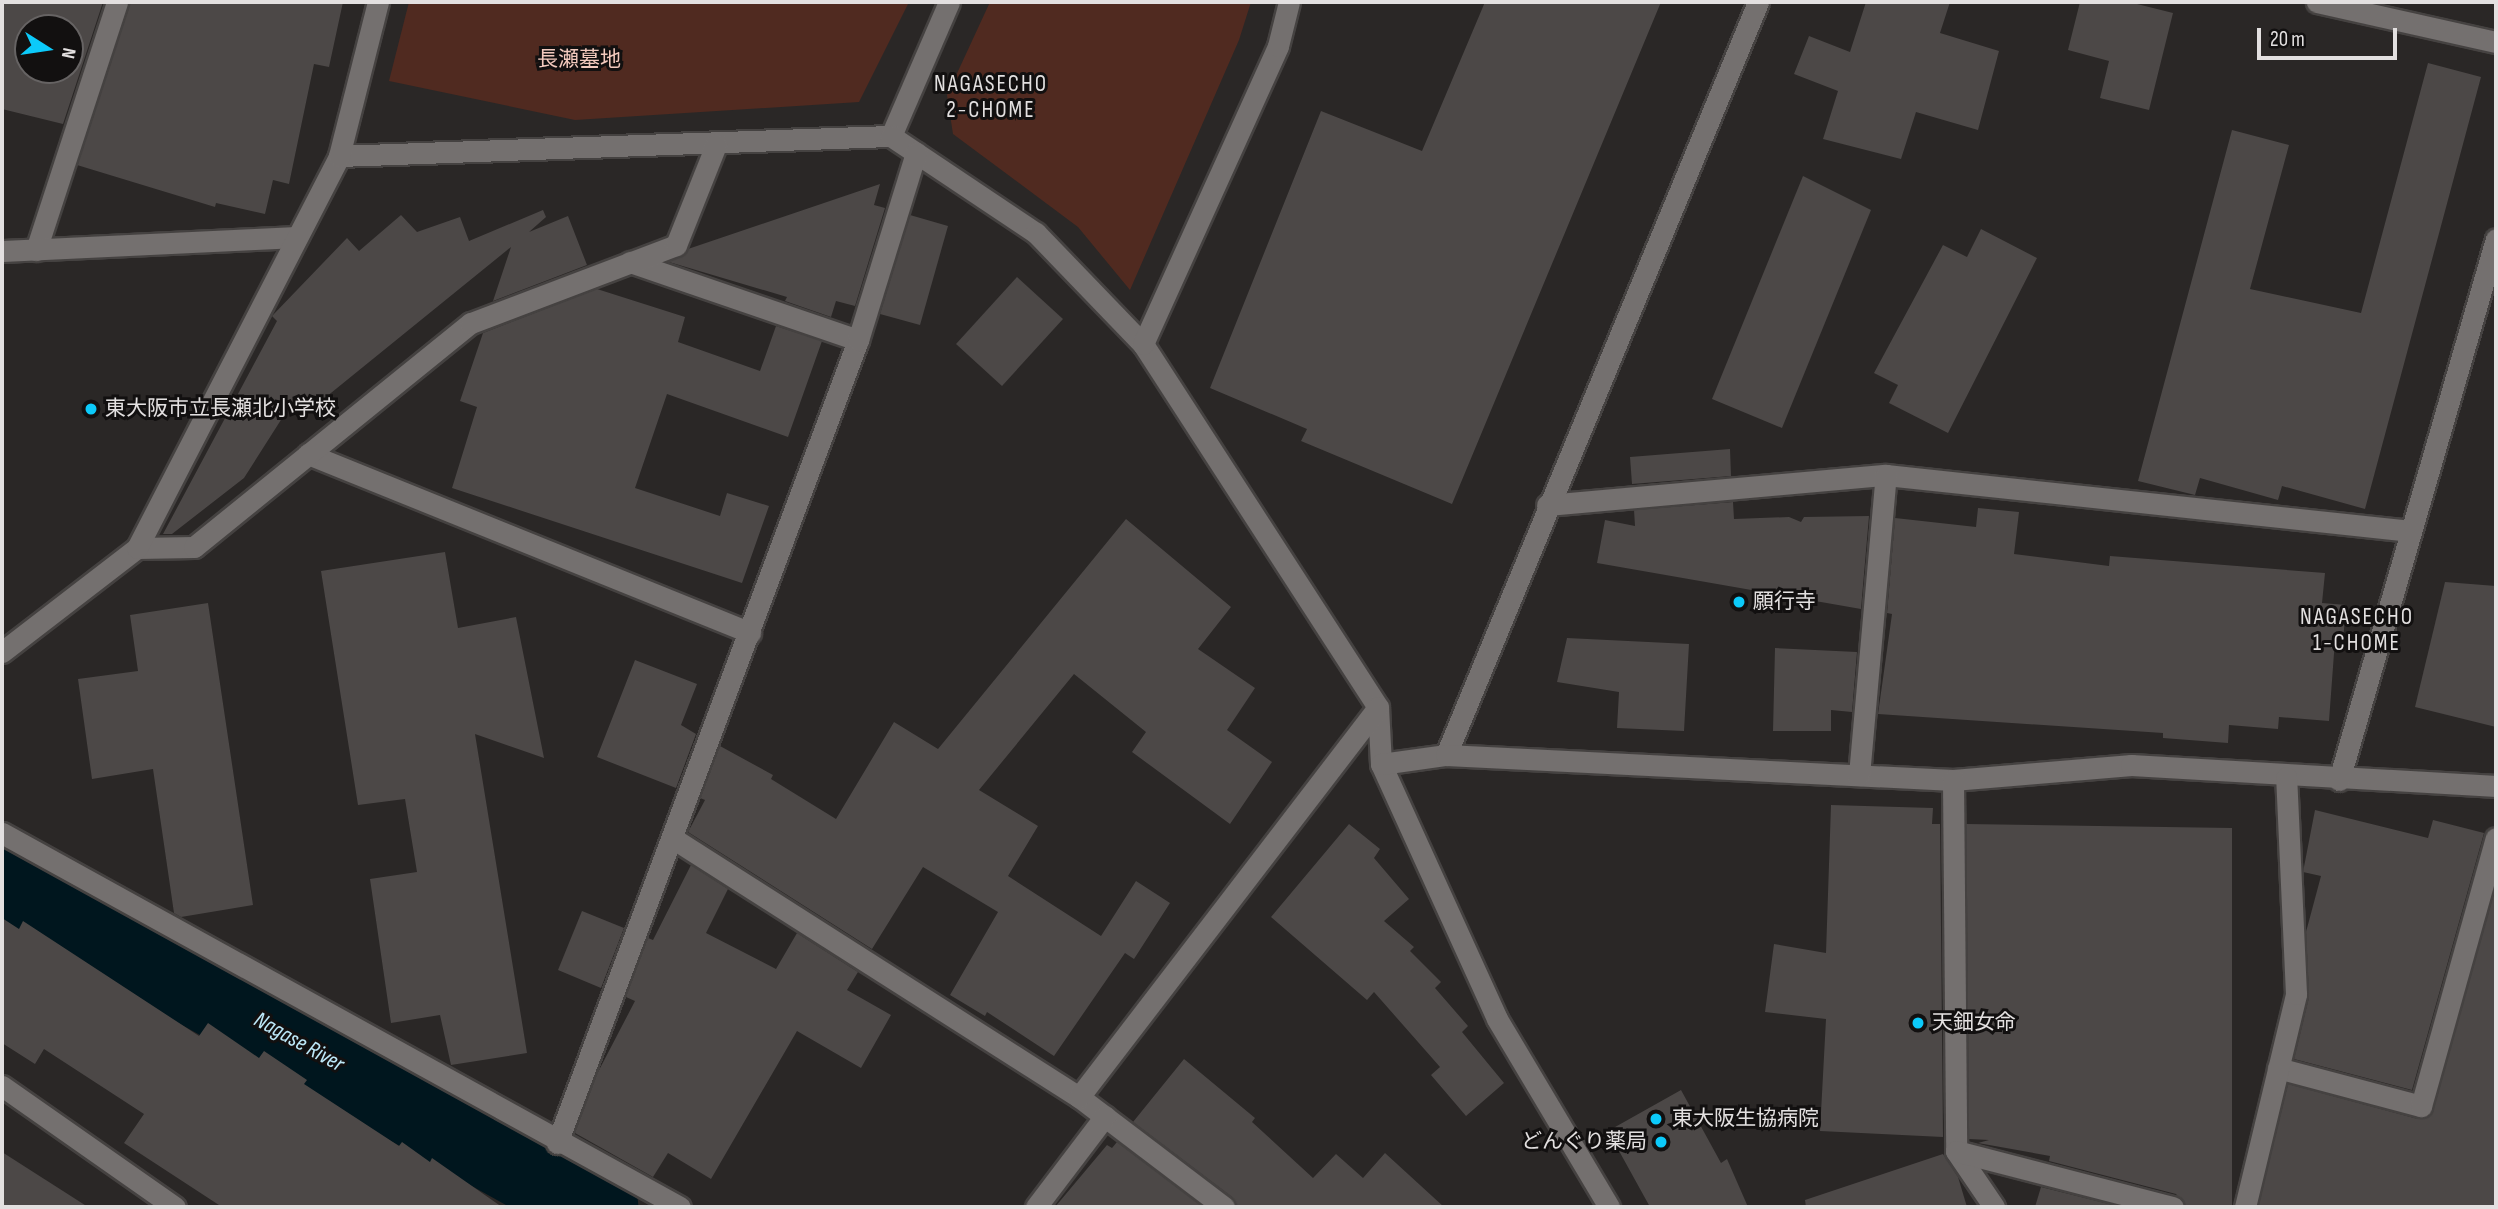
<!DOCTYPE html>
<html>
<head>
<meta charset="utf-8">
<style>
	body { margin:0 }
	#map { position:relative; width:2498px; height:1209px; overflow:hidden; background:#2a2726; font-family:"Sofia Sans Condensed","Noto Sans JP",sans-serif }
	div>[style] { position:absolute }
	.green>* { inset:0; background:#502a20 }
	.river>* { height:84px; margin:-42px; padding:0 42px; transform-origin:42px; border-radius:42px; background:#00161e }
	.building>* { inset:0; background:#4c4847 }
	.roads { filter:drop-shadow(2px 0 #454241) drop-shadow(-2px 0 #454241) drop-shadow(0 2px #454241) drop-shadow(0 -2px #454241) }
	.lane>* { height:21px; margin:-10.5px; padding:0 10.5px; transform-origin:10.5px; border-radius:10.5px; background:#74706f }
	.street>* { height:21px; margin:-10.5px; padding:0 10.5px; transform-origin:10.5px; border-radius:10.5px; background:#74706f }
	.dots>* { width:19px; height:19px; translate:-50% -50%; box-sizing:border-box; border:4px solid #121010; border-radius:50% }
	span { translate:-50% -50%; white-space:nowrap; text-align:center; line-height:1.15; -webkit-text-stroke:6px #121010; paint-order:stroke }
	.park-label { font-size:21px; color:#f2c9bd }
	.poi-label { font-size:21px; color:#e3e0e0 }
	.left { translate:0 -50%; text-align:left }
	.right { translate:-100% -50%; text-align:right }
	.neighbourhood-label { font-size:23px; color:#e3e0e0; letter-spacing:2px }
	.water-label { font-size:23px; color:#bde8f8; font-style:italic }
	.frame { position:absolute; inset:0; border:4px solid #e3e0e0; pointer-events:none }
	.north { position:absolute; left:14px; top:14px; width:70px; height:70px; box-sizing:border-box; background:#121010; border:2px solid #666363; border-radius:50%; rotate:102deg; font-size:19px; font-weight:700; line-height:28px; text-align:center; color:#e3e0e0 }
	.north::after { content:''; display:block; margin:auto; width:24px; height:32px; background:#0ccafa; clip-path:polygon(50% 0,100% 100%,50% 72%,0 100%) }
	.scale { position:absolute; left:2257px; top:28px; width:140px; height:32px; box-sizing:border-box; border:4px solid #e3e0e0; border-top:0; padding-left:9px; font-size:21px; line-height:24px; white-space:nowrap; color:#e3e0e0; -webkit-text-stroke:5px #121010; paint-order:stroke }
</style>
</head>
<body>
<div id="map">
	<div class="green">
		<div style="clip-path:polygon(409px 2px,909px 2px,859px 102px,575px 120px,389px 81px)"></div>
		<div style="clip-path:polygon(990px 2px,1251px 2px,1239px 40px,1130px 290px,1078px 227px,953px 134px,947px 95px)"></div>
	</div>
	<div class="river">
		<div style="left:2px;top:877px;width:680px;rotate:29.05deg"></div>
	</div>
	<div class="building">
		<div style="clip-path:polygon(evenodd,2px 2px,103px 2px,63px 124px,2px 109px,2px 2px,28px 28px,70px 28px,70px 70px,28px 70px,28px 28px)"></div>
		<div style="clip-path:polygon(130px 2px,343px 2px,329px 67px,314px 64px,289px 184px,273px 180px,265px 214px,216px 203px,215px 207px,77px 165px)"></div>
		<div style="clip-path:polygon(1485px 2px,1661px 2px,1452px 504px,1301px 441px,1307px 429px,1210px 388px,1321px 111px,1422px 151px)"></div>
		<div style="clip-path:polygon(1866px 2px,1950px 2px,1940px 33px,1999px 51px,1978px 130px,1916px 112px,1901px 159px,1823px 139px,1838px 91px,1794px 74px,1809px 36px,1850px 52px)"></div>
		<div style="clip-path:polygon(2080px 2px,2129px 2px,2173px 13px,2149px 110px,2100px 98px,2109px 61px,2068px 50px)"></div>
		<div style="clip-path:polygon(2428px 63px,2481px 77px,2365px 509px,2282px 486px,2278px 500px,2200px 478px,2195px 495px,2138px 481px,2232px 130px,2289px 145px,2250px 289px,2361px 313px)"></div>
		<div style="clip-path:polygon(1803px 176px,1871px 210px,1782px 428px,1712px 399px)"></div>
		<div style="clip-path:polygon(880px 184px,874px 205px,885px 208px,855px 306px,836px 301px,831px 317px,785px 301px,787px 297px,669px 262px,688px 249px)"></div>
		<div style="clip-path:polygon(543px 210px,546px 217px,529px 232px,568px 216px,587px 265px,493px 301px,511px 247px,310px 410px,293px 401px,244px 478px,172px 534px,163px 534px,277px 321px,272px 316px,347px 238px,359px 251px,401px 215px,417px 232px,460px 217px,469px 241px)"></div>
		<div style="clip-path:polygon(910px 215px,948px 226px,920px 325px,880px 314px)"></div>
		<div style="clip-path:polygon(1981px 229px,2037px 258px,1948px 433px,1889px 403px,1898px 385px,1874px 373px,1943px 245px,1967px 257px)"></div>
		<div style="clip-path:polygon(1017px 277px,1063px 319px,1002px 386px,956px 344px)"></div>
		<div style="clip-path:polygon(597px 289px,685px 317px,678px 342px,760px 371px,776px 326px,822px 341px,788px 437px,667px 394px,635px 488px,720px 516px,727px 493px,769px 506px,742px 583px,452px 488px,477px 407px,460px 401px,483px 333px)"></div>
		<div style="clip-path:polygon(1730px 449px,1731px 476px,1632px 484px,1630px 457px)"></div>
		<div style="clip-path:polygon(1733px 502px,1734px 519px,1789px 517px,1801px 522px,1804px 517px,1869px 516px,1861px 609px,1597px 563px,1605px 520px,1635px 526px,1634px 510px)"></div>
		<div style="clip-path:polygon(1978px 508px,2019px 512px,2014px 554px,2109px 566px,2110px 556px,2325px 573px,2322px 603px,2346px 605px,2343px 641px,2335px 640px,2329px 721px,2279px 717px,2278px 729px,2229px 725px,2228px 743px,2163px 738px,2163px 733px,1878px 714px,1892px 614px,1887px 613px,1895px 518px,1976px 527px)"></div>
		<div style="clip-path:polygon(1126px 519px,1231px 607px,1198px 649px,1255px 688px,1227px 730px,1272px 762px,1230px 824px,1132px 752px,1146px 732px,1074px 674px,979px 790px,1038px 826px,1008px 876px,1101px 936px,1136px 881px,1170px 903px,1134px 959px,1125px 953px,1054px 1056px,987px 1012px,985px 1016px,950px 995px,998px 912px,923px 867px,872px 949px,688px 832px,705px 800px,700px 798px,720px 746px,773px 775px,771px 779px,836px 819px,894px 722px,938px 749px)"></div>
		<div style="clip-path:polygon(445px 552px,458px 628px,516px 617px,544px 758px,475px 734px,527px 1053px,451px 1065px,440px 1015px,391px 1023px,370px 879px,417px 872px,405px 799px,358px 805px,321px 571px)"></div>
		<div style="clip-path:polygon(2445px 582px,2496px 586px,2496px 727px,2415px 707px)"></div>
		<div style="clip-path:polygon(208px 603px,253px 905px,181px 917px,174px 913px,153px 769px,92px 779px,78px 679px,138px 671px,130px 615px)"></div>
		<div style="clip-path:polygon(1567px 638px,1689px 644px,1684px 731px,1617px 728px,1619px 692px,1557px 682px)"></div>
		<div style="clip-path:polygon(1775px 648px,1857px 652px,1852px 712px,1831px 710px,1831px 731px,1773px 731px)"></div>
		<div style="clip-path:polygon(635px 660px,697px 684px,681px 725px,696px 734px,676px 788px,597px 757px)"></div>
		<div style="clip-path:polygon(1831px 805px,1933px 808px,1932px 824px,1940px 824px,1943px 1137px,1820px 1131px,1826px 1019px,1765px 1012px,1774px 944px,1826px 953px)"></div>
		<div style="clip-path:polygon(2315px 810px,2428px 838px,2433px 820px,2484px 833px,2412px 1090px,2294px 1059px,2309px 997px,2306px 932px,2321px 876px,2303px 872px)"></div>
		<div style="clip-path:polygon(1349px 824px,1380px 849px,1374px 858px,1409px 899px,1384px 921px,1414px 947px,1410px 951px,1441px 982px,1435px 988px,1468px 1026px,1462px 1032px,1504px 1083px,1466px 1116px,1431px 1075px,1440px 1067px,1374px 992px,1367px 1000px,1271px 917px)"></div>
		<div style="clip-path:polygon(1966px 824px,2232px 828px,2232px 1207px,2186px 1207px,2176px 1194px,2049px 1161px,2050px 1156px,1978px 1143px,1989px 1140px,1969px 1139px)"></div>
		<div style="clip-path:polygon(691px 865px,728px 889px,706px 933px,776px 969px,797px 933px,858px 972px,847px 990px,891px 1015px,861px 1068px,797px 1031px,711px 1179px,668px 1153px,653px 1177px,575px 1133px,598px 1072px,635px 1001px,626px 997px,648px 938px,653px 940px)"></div>
		<div style="clip-path:polygon(2496px 886px,2496px 1207px,2258px 1207px,2288px 1084px,2418px 1119px,2431px 1115px)"></div>
		<div style="clip-path:polygon(582px 911px,624px 928px,601px 988px,558px 970px)"></div>
		<div style="clip-path:polygon(2px 918px,19px 929px,23px 921px,199px 1036px,208px 1023px,259px 1058px,264px 1051px,307px 1080px,304px 1084px,399px 1146px,402px 1142px,430px 1162px,432px 1158px,502px 1207px,222px 1207px,124px 1143px,144px 1114px,44px 1049px,35px 1064px,2px 1043px)"></div>
		<div style="clip-path:polygon(1184px 1059px,1255px 1118px,1252px 1122px,1313px 1178px,1336px 1154px,1363px 1178px,1385px 1153px,1444px 1207px,1237px 1207px,1232px 1197px,1133px 1122px)"></div>
		<div style="clip-path:polygon(1681px 1090px,1721px 1163px,1727px 1159px,1748px 1207px,1650px 1207px,1608px 1131px)"></div>
		<div style="clip-path:polygon(1117px 1142px,1203px 1207px,1055px 1207px,1107px 1145px,1112px 1148px)"></div>
		<div style="clip-path:polygon(2px 1152px,88px 1207px,2px 1207px)"></div>
		<div style="clip-path:polygon(1943px 1154px,1958px 1177px,1967px 1207px,1806px 1207px,1805px 1200px)"></div>
		<div style="clip-path:polygon(2041px 1187px,2121px 1207px,2035px 1207px)"></div>
	</div>
	<div class="roads">
		<div class="lane">
			<div style="left:630px;top:262px;width:241px;rotate:18.9deg"></div>
			<div style="left:308px;top:454px;width:477px;rotate:22deg"></div>
		</div>
		<div class="street">
			<div style="left:2317px;top:2px;width:183px;rotate:12.6deg"></div>
			<div style="left:891px;top:136px;width:146px;rotate:-66.6deg"></div>
			<div style="left:339px;top:156px;width:552px;rotate:-2.08deg"></div>
			<div style="left:891px;top:136px;width:174px;rotate:33.8deg"></div>
			<div style="left:1036px;top:233px;width:154px;rotate:46.1deg"></div>
			<div style="left:1143px;top:344px;width:432px;rotate:57.1deg"></div>
			<div style="left:1378px;top:707px;width:57px;rotate:87deg"></div>
			<div style="left:1381px;top:764px;width:280px;rotate:65.5deg"></div>
			<div style="left:1497px;top:1019px;width:219px;rotate:59.2deg"></div>
			<div style="left:36px;top:250px;width:261px;rotate:-71.9deg"></div>
			<div style="left:2px;top:251px;width:295px;rotate:-2.7deg"></div>
			<div style="left:1143px;top:344px;width:327px;rotate:-65.6deg"></div>
			<div style="left:1278px;top:46px;width:45px;rotate:-76deg"></div>
			<div style="left:1547px;top:505px;width:340px;rotate:-5.1deg"></div>
			<div style="left:1886px;top:475px;width:528px;rotate:6.09deg"></div>
			<div style="left:137px;top:548px;width:57px;rotate:-1deg"></div>
			<div style="left:194px;top:547px;width:356px;rotate:-39deg"></div>
			<div style="left:471px;top:323px;width:219px;rotate:-20.8deg"></div>
			<div style="left:676px;top:245px;width:108px;rotate:-68.2deg"></div>
			<div style="left:2px;top:652px;width:170px;rotate:-37.6deg"></div>
			<div style="left:137px;top:548px;width:441px;rotate:-62.7deg"></div>
			<div style="left:339px;top:156px;width:159px;rotate:-75.8deg"></div>
			<div style="left:1446px;top:755px;width:815px;rotate:-67.49deg"></div>
			<div style="left:1381px;top:764px;width:66px;rotate:-7.9deg"></div>
			<div style="left:1446px;top:755px;width:508px;rotate:2.82deg"></div>
			<div style="left:1953px;top:780px;width:179px;rotate:-4.8deg"></div>
			<div style="left:2131px;top:765px;width:366px;rotate:3.3deg"></div>
			<div style="left:1859px;top:775px;width:301px;rotate:-84.9deg"></div>
			<div style="left:1953px;top:780px;width:371px;rotate:89.5deg"></div>
			<div style="left:1956px;top:1151px;width:68px;rotate:55.8deg"></div>
			<div style="left:2339px;top:780px;width:563px;rotate:-73.82deg"></div>
			<div style="left:2px;top:833px;width:774px;rotate:28.88deg"></div>
			<div style="left:674px;top:839px;width:480px;rotate:32.5deg"></div>
			<div style="left:1079px;top:1097px;width:182px;rotate:37.2deg"></div>
			<div style="left:2278px;top:1068px;width:148px;rotate:14.9deg"></div>
			<div style="left:2421px;top:1106px;width:278px;rotate:-74.4deg"></div>
			<div style="left:2px;top:1086px;width:211px;rotate:35deg"></div>
			<div style="left:1079px;top:1097px;width:491px;rotate:-52.5deg"></div>
			<div style="left:557px;top:1143px;width:858px;rotate:-69.45deg"></div>
			<div style="left:858px;top:340px;width:196px;rotate:-72.8deg"></div>
			<div style="left:1956px;top:1151px;width:224px;rotate:14.5deg"></div>
			<div style="left:1036px;top:1207px;width:114px;rotate:-52.8deg"></div>
			<div style="left:2245px;top:1207px;width:219px;rotate:-76.5deg"></div>
			<div style="left:2296px;top:994px;width:217px;rotate:-92.6deg"></div>
		</div>
	</div>
	<div class="dots">
		<div style="left:91px;top:409px;background:#0ccafa"></div>
		<div style="left:1739px;top:602px;background:#0ccafa"></div>
		<div style="left:1918px;top:1023px;background:#0ccafa"></div>
		<div style="left:1656px;top:1119px;background:#0ccafa"></div>
		<div style="left:1661px;top:1142px;background:#0ccafa"></div>
	</div>
	<div class="park-label">
		<span style="left:579px;top:60px">長瀬墓地</span>
	</div>
	<div class="poi-label">
		<span class="left" style="left:105px;top:409px">東大阪市立長瀬北小学校</span>
		<span class="left" style="left:1753px;top:602px">願行寺</span>
		<span class="left" style="left:1932px;top:1023px">天鈿女命</span>
		<span class="left" style="left:1672px;top:1119px">東大阪生協病院</span>
		<span class="right" style="left:1647px;top:1142px">どんぐり薬局</span>
	</div>
	<div class="neighbourhood-label">
		<span style="left:991px;top:97px">NAGASECHO<br>2-CHOME</span>
		<span style="left:2357px;top:630px">NAGASECHO<br>1-CHOME</span>
	</div>
	<div class="water-label">
		<span style="left:299px;top:1042px;rotate:29deg">Nagase River</span>
	</div>
	<div class="frame"></div>
	<div class="north">N</div>
	<div class="scale">20 m</div>
</div>
</body>
</html>
